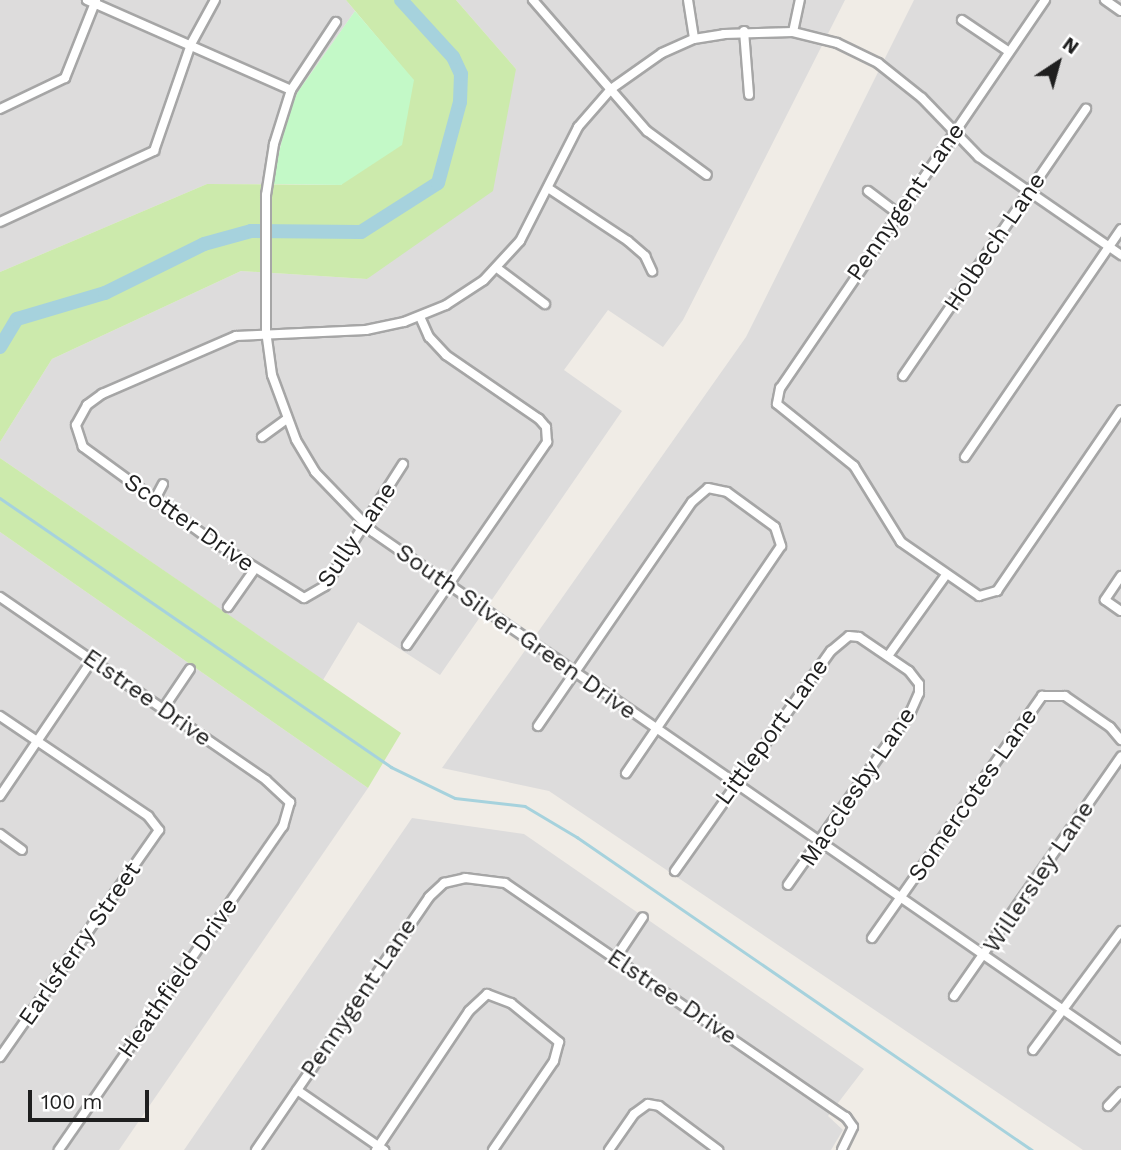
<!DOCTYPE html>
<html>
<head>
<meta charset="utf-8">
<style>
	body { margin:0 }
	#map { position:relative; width:1121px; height:1150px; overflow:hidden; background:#f0ece6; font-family:"Work Sans",sans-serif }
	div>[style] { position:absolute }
	.residential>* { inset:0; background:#dddcdc }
	.grass>* { inset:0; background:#cceaac }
	.park>* { inset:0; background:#c3f9c7 }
	.stream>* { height:2.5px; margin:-1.25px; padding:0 1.25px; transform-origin:1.25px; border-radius:1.25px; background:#a6d2dd }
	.river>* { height:14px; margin:-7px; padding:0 7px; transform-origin:7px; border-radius:7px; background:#a6d2dd }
	.roads { filter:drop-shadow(2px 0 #a6a6a6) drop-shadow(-2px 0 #a6a6a6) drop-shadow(0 2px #a6a6a6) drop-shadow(0 -2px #a6a6a6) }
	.minor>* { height:8px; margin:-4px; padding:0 4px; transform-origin:4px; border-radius:4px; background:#fff }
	span { translate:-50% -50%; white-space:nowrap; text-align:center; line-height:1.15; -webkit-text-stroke:5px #fff; paint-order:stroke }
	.street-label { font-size:24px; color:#1f1f1f }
	.north { position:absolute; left:1023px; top:28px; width:70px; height:70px; -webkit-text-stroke:5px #fff; paint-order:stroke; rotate:36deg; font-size:19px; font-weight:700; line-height:28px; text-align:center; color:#1f1f1f }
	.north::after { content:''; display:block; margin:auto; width:24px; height:32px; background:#1f1f1f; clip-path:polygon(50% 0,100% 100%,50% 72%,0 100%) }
	.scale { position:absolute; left:28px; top:1090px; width:121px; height:32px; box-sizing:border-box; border:4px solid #1f1f1f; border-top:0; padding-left:9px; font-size:21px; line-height:24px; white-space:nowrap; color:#1f1f1f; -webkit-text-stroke:5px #fff; paint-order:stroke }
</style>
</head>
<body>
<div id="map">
	<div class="residential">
		<div style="clip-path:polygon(0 0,346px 0,355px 11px,297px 93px,286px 122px,272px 184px,207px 184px,0 272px)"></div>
		<div style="clip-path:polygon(456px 0,845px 0,683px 320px,663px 347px,608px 310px,564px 370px,622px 411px,440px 675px,358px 622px,323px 680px,0 458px,0 442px,52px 359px,241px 271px,367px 279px,516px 69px)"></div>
		<div style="clip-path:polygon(914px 0,1121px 0,1121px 1150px,1083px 1150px,549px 791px,442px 768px,746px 337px)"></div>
		<div style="clip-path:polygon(0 532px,368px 788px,119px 1150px,0 1150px)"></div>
		<div style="clip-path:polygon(412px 818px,524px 834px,864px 1069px,828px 1116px,843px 1130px,831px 1150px,184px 1150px)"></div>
	</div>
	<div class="grass">
		<div style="clip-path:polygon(346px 0,456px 0,516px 69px,493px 191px,367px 279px,241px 271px,52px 359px,0 442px,0 272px,207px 184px,341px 185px,413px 80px)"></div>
		<div style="clip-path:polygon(0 458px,401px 733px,368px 788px,0 532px)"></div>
	</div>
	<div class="park">
		<div style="clip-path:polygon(355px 11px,414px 80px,402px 145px,341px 185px,272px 184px,286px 122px,297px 93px)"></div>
	</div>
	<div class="stream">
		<div style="left:0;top:498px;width:475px;rotate:34.5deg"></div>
		<div style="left:391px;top:767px;width:71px;rotate:25.8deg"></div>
		<div style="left:455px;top:798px;width:70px;rotate:6.5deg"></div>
		<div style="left:525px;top:806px;width:61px;rotate:30.8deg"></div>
		<div style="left:577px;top:837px;width:552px;rotate:34.52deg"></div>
	</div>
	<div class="river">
		<div style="left:0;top:347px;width:33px;rotate:-59deg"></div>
		<div style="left:17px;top:319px;width:92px;rotate:-16.5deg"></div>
		<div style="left:105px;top:293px;width:110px;rotate:-26.3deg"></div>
		<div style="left:204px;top:244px;width:49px;rotate:-15.5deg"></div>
		<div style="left:251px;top:231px;width:110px;rotate:0.5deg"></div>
		<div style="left:361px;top:232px;width:91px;rotate:-32.5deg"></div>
		<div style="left:438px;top:183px;width:84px;rotate:-74.8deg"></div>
		<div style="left:460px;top:102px;width:28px;rotate:-88deg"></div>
		<div style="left:461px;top:74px;width:19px;rotate:-115deg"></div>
		<div style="left:453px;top:57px;width:77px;rotate:-132.4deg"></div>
	</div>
	<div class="roads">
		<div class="minor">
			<div style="left:87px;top:0;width:223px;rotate:23.8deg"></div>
			<div style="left:533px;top:0;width:174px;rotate:49deg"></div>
			<div style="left:647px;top:131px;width:74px;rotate:36.3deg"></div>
			<div style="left:688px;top:0;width:39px;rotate:81deg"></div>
			<div style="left:1045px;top:0;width:470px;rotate:124.3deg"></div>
			<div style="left:780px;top:388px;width:16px;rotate:101deg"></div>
			<div style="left:777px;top:404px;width:99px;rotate:38.8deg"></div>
			<div style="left:854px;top:466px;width:89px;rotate:58.3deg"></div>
			<div style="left:901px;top:542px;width:95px;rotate:34.7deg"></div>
			<div style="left:979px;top:596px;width:19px;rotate:-16deg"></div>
			<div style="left:997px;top:591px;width:219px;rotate:-55.6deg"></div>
			<div style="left:1105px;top:0;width:19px;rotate:35deg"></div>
			<div style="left:962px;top:20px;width:55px;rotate:34deg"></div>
			<div style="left:336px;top:22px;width:82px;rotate:123.5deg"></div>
			<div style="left:291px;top:90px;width:57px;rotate:107.5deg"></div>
			<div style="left:274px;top:144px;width:52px;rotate:98.9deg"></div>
			<div style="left:266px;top:195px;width:136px;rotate:90deg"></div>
			<div style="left:266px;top:331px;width:44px;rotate:82.2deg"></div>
			<div style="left:272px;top:375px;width:69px;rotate:69.7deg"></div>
			<div style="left:296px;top:440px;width:37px;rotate:59deg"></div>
			<div style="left:315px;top:472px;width:83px;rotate:46deg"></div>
			<div style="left:373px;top:532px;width:910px;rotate:34.7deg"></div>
			<div style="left:744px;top:31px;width:64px;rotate:85.5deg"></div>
			<div style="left:793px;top:32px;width:33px;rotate:-78deg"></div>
			<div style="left:0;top:109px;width:72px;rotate:-25.5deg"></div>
			<div style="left:65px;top:78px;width:84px;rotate:-68.3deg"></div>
			<div style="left:548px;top:188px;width:96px;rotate:33.5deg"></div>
			<div style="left:628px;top:241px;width:23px;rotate:41deg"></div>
			<div style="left:645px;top:256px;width:17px;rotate:65deg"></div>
			<div style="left:868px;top:191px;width:36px;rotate:37deg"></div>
			<div style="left:0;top:222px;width:170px;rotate:-24.8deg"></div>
			<div style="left:154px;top:151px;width:113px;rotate:-70.9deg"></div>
			<div style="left:191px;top:44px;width:50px;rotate:-61.4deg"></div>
			<div style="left:497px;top:268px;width:60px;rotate:36.9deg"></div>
			<div style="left:903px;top:376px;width:324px;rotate:-55.6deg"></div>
			<div style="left:262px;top:437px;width:31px;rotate:-36deg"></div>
			<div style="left:965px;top:457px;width:276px;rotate:-55.6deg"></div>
			<div style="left:403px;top:464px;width:145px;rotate:122.6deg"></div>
			<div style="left:325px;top:586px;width:24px;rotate:150deg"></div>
			<div style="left:304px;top:598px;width:113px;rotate:-148deg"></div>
			<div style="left:208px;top:538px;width:155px;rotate:-143.9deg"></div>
			<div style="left:83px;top:447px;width:23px;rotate:-108deg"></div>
			<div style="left:76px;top:425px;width:23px;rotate:-61deg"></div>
			<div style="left:87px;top:405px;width:19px;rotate:-36deg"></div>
			<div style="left:102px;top:394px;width:146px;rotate:-23.4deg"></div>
			<div style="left:236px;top:336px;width:130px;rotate:-2.6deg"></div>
			<div style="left:366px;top:330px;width:39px;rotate:-12deg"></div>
			<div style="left:404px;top:322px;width:45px;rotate:-22deg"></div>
			<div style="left:446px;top:305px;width:45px;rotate:-33.3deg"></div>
			<div style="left:484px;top:280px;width:53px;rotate:-47.3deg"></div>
			<div style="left:520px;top:241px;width:128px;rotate:-63deg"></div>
			<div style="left:578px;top:127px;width:50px;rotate:-49deg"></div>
			<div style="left:611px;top:89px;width:62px;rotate:-35.2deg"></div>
			<div style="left:662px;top:53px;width:35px;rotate:-24deg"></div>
			<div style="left:694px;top:39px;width:30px;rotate:-9deg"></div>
			<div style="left:724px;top:34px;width:69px;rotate:-1.7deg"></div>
			<div style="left:793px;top:32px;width:45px;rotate:14deg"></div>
			<div style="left:837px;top:43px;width:46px;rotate:26deg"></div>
			<div style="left:878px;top:63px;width:56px;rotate:38.5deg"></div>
			<div style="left:922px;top:98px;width:82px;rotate:46deg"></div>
			<div style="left:979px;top:157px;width:173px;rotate:34.6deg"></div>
			<div style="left:154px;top:501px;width:19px;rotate:-62deg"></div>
			<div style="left:1121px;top:576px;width:29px;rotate:124deg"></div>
			<div style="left:1105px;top:600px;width:19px;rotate:35deg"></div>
			<div style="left:0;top:597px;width:323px;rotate:34.5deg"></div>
			<div style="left:266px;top:780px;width:33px;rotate:43deg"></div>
			<div style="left:290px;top:802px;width:25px;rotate:106deg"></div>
			<div style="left:283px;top:826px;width:394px;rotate:124.7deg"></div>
			<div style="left:228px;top:607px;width:45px;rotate:-54.9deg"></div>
			<div style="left:407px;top:645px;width:247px;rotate:-55.4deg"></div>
			<div style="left:547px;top:442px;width:15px;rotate:-94deg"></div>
			<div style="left:546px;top:427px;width:11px;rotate:-131deg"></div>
			<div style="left:539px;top:419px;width:113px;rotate:-145.5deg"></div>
			<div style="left:446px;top:355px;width:25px;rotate:-133deg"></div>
			<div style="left:429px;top:337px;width:22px;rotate:-114deg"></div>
			<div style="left:888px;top:656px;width:100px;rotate:-54.4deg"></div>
			<div style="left:163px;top:709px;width:48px;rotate:-56deg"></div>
			<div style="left:0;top:716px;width:179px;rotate:34deg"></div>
			<div style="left:148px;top:816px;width:18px;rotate:52deg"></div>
			<div style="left:159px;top:830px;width:277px;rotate:125deg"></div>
			<div style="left:538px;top:726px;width:272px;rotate:-55.5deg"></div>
			<div style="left:692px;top:502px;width:21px;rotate:-41deg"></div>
			<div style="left:708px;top:488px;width:19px;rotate:12deg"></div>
			<div style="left:727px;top:492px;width:59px;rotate:36.1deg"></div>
			<div style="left:775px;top:527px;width:20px;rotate:72deg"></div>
			<div style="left:781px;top:546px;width:275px;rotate:124.3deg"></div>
			<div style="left:0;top:796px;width:164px;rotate:-55.9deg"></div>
			<div style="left:0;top:834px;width:27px;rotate:36deg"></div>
			<div style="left:675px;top:871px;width:270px;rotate:-54.7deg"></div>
			<div style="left:831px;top:651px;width:23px;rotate:-40deg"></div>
			<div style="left:849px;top:636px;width:10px;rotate:6deg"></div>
			<div style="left:859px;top:637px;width:60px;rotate:34.2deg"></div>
			<div style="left:909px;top:671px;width:16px;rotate:52deg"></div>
			<div style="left:919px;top:684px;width:9px;rotate:90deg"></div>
			<div style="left:919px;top:693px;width:20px;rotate:114deg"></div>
			<div style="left:911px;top:711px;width:213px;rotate:125.3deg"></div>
			<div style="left:872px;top:938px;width:296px;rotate:-54.9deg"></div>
			<div style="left:1042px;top:696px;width:23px"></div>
			<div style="left:1065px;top:696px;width:55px;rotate:34.6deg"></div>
			<div style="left:1110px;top:727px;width:17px;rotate:50deg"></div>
			<div style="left:615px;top:959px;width:50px;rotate:-56.3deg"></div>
			<div style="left:954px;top:996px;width:292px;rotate:-55.1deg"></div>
			<div style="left:1033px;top:1050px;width:148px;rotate:-53.5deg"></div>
			<div style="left:297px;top:1090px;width:106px;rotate:34.6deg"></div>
			<div style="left:1108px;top:1106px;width:19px;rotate:-47deg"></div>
			<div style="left:256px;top:1150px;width:306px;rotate:-55.6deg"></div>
			<div style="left:429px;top:897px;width:21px;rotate:-43deg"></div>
			<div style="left:444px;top:883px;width:22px;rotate:-13deg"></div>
			<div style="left:465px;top:878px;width:40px;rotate:7.1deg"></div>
			<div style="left:505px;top:883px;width:414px;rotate:34.5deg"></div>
			<div style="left:846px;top:1117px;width:12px;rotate:55deg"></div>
			<div style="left:853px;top:1127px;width:25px;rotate:116deg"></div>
			<div style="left:376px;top:1150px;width:167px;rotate:-56.2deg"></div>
			<div style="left:469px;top:1011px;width:25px;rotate:-43deg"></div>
			<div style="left:487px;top:994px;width:26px;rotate:21deg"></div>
			<div style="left:511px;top:1003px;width:62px;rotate:39.1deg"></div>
			<div style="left:559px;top:1042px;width:20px;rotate:105deg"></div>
			<div style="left:554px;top:1061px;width:108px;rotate:124.4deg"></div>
			<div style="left:609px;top:1150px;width:44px;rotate:-55.2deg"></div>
			<div style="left:634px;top:1114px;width:17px;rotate:-36deg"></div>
			<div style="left:648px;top:1104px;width:11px;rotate:10deg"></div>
			<div style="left:659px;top:1106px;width:74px;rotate:36.7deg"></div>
		</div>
	</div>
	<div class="street-label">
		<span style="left:906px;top:202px;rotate:-55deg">Pennygent Lane</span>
		<span style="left:995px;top:242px;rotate:-56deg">Holbech Lane</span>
		<span style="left:189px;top:523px;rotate:35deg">Scotter Drive</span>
		<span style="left:357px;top:535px;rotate:-56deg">Sully Lane</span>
		<span style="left:516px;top:632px;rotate:35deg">South Silver Green Drive</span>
		<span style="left:147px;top:698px;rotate:35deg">Elstree Drive</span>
		<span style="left:772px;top:732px;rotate:-54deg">Littleport Lane</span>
		<span style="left:858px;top:787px;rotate:-56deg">Macclesby Lane</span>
		<span style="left:973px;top:795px;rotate:-55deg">Somercotes Lane</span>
		<span style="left:1039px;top:877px;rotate:-56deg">Willersley Lane</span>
		<span style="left:80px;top:944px;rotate:-55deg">Earlsferry Street</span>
		<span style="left:178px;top:978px;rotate:-55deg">Heathfield Drive</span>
		<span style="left:672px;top:997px;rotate:34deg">Elstree Drive</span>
		<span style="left:359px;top:998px;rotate:-56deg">Pennygent Lane</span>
	</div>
	<div class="north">N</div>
	<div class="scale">100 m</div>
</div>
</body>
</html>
